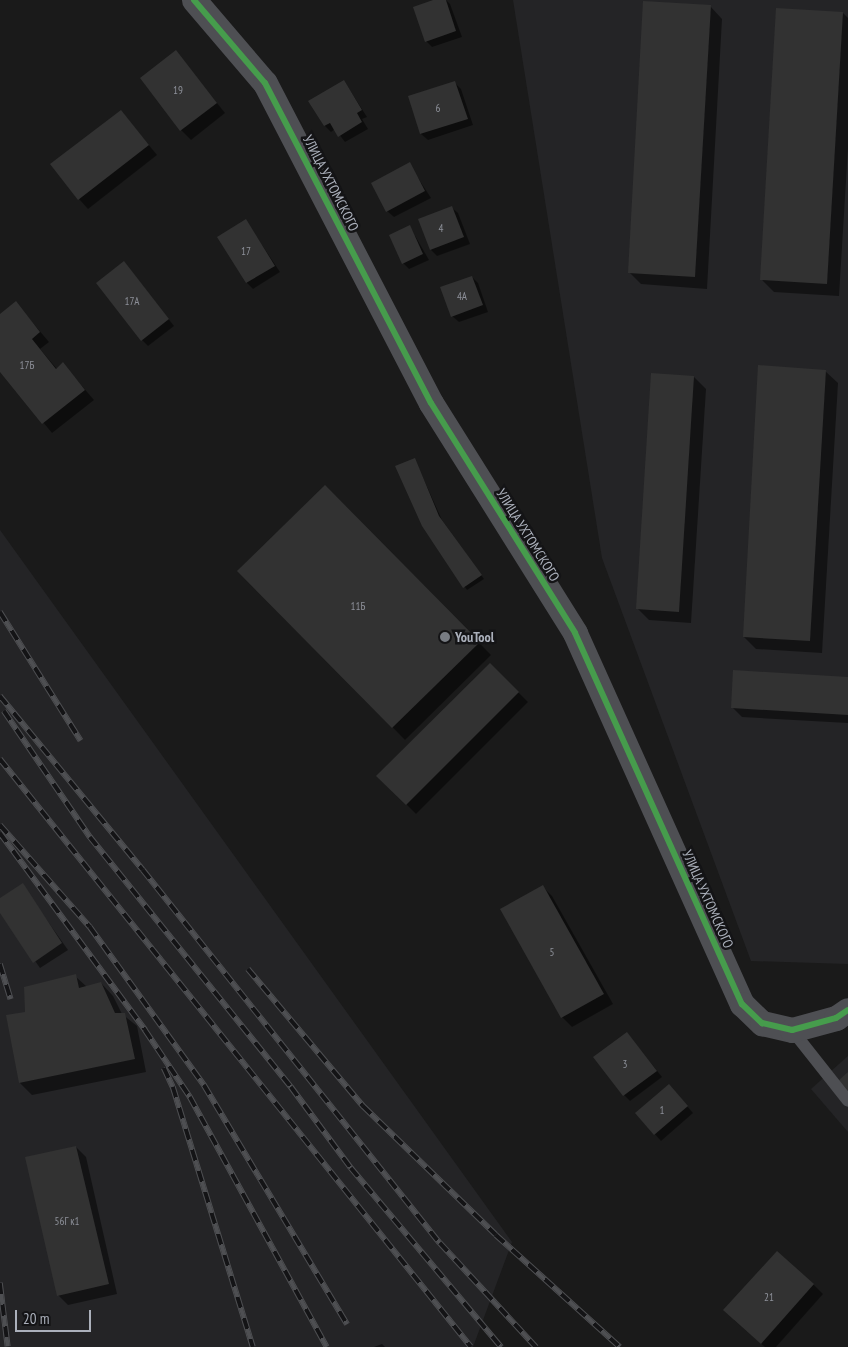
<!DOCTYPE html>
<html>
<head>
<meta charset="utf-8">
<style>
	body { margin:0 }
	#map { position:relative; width:848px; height:1347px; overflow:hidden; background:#1a1a1a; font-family:"PT Sans Narrow",sans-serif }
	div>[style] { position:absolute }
	.built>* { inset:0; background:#242426 }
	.shadow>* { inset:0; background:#0007 }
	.building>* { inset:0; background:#323232 }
	.service>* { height:12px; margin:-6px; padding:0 6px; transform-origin:6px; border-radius:6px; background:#4e4f53 }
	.minor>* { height:25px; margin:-12.5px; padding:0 12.5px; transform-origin:12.5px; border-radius:12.5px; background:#4e4f53 }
	.rail>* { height:5.5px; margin-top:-2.75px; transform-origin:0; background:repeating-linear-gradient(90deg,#141416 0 11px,#4e4f52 0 22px); box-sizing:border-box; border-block:1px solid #4e4f52 }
	.cycleway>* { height:6px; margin:-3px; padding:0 3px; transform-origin:3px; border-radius:3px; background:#469c4c }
	.dots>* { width:14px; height:14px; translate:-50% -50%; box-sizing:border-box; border:2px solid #141416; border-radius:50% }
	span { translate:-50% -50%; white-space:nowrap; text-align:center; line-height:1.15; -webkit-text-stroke:5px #141416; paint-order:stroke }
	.number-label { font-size:11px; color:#8d9099 }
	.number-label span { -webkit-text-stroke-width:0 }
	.street-label { font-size:14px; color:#abb0bb }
	.poi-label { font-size:14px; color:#abb0bb; font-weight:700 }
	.left { translate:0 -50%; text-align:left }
	.scale { position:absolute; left:15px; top:1310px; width:76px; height:22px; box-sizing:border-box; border:2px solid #abb0bb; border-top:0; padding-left:6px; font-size:15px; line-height:18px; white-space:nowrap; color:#abb0bb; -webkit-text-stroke:4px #141416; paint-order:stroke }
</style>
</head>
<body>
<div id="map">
	<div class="built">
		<div style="clip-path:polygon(513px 0,848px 0,848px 964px,751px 961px,602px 558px)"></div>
		<div style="clip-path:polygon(0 530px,512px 1242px,473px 1347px,0 1347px)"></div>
		<div style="clip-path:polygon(848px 1056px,848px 1132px,811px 1089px)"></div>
	</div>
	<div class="shadow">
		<div style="clip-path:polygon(437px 0,446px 0,450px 4px,462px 37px,432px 47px,426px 41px)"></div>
		<div style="clip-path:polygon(710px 6px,722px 19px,707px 289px,641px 284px,629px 272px)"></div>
		<div style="clip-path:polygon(843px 13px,848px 18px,848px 148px,839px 296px,774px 292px,761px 279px)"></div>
		<div style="clip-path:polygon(176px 52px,225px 113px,191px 140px,181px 130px)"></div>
		<div style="clip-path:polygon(344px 81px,367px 117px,362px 119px,368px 129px,345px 142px,335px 129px,331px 132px,325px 126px)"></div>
		<div style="clip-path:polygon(455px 83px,461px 89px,473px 125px,428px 140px,421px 134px,410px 97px)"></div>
		<div style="clip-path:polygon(121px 111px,157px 155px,88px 209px,79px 199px)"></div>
		<div style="clip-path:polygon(409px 164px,431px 198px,394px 217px,387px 211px)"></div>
		<div style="clip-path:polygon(451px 207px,458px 213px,470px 244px,437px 256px,431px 250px)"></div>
		<div style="clip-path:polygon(246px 221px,280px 272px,253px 289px,247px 283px)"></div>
		<div style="clip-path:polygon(410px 227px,429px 260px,409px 269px,403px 263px)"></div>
		<div style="clip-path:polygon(124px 262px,174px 326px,148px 346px,142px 340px)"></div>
		<div style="clip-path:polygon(472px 277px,478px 283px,488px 312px,459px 322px,452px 316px)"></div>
		<div style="clip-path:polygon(16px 303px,49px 342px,40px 349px,57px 369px,63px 364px,94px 400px,52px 433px,0 370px,0 316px)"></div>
		<div style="clip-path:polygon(825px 371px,838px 383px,822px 653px,756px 649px,744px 637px)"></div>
		<div style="clip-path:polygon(694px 377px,706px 389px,691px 623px,649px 620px,637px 608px)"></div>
		<div style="clip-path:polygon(415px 460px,442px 520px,484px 579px,467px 590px,423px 525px)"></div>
		<div style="clip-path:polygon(325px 486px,491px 655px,405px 740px,239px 571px)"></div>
		<div style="clip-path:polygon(490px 664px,528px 702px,416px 814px,378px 776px)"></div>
		<div style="clip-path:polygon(848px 678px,848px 723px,742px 717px,732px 707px)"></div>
		<div style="clip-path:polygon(22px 885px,68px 950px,40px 968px,0 911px,0 899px)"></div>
		<div style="clip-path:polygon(542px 886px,552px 896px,613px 1004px,572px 1027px,562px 1017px,502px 909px)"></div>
		<div style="clip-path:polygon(75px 976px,87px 987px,101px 983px,113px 996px,122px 1014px,137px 1026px,146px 1072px,32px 1095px,20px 1083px,26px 1013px)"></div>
		<div style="clip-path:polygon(627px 1033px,662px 1077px,630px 1101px,624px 1095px)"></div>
		<div style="clip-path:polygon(675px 1092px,693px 1113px,661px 1141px,637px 1114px)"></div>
		<div style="clip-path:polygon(76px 1147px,86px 1157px,117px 1294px,68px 1305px,58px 1295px)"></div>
		<div style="clip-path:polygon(813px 1284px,823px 1294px,776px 1347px,765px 1347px,734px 1320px)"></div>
		<div style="clip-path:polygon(382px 1344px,385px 1347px,374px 1347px)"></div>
	</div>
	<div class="building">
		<div style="clip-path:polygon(433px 0,446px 0,456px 31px,425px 42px,413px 7px)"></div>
		<div style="clip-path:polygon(643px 1px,711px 5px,695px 277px,628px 273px)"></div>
		<div style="clip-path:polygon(776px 8px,843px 12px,827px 284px,760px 280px)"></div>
		<div style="clip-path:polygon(176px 50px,217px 103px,180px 131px,140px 78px)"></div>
		<div style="clip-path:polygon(344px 80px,362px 110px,357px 113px,362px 122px,338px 137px,330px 123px,324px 126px,308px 101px)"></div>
		<div style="clip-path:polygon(455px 81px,468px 119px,420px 134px,408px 96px)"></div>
		<div style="clip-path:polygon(121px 110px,149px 145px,78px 200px,50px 164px)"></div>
		<div style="clip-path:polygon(410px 162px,425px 191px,386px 212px,371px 183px)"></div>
		<div style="clip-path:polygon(452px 206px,464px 237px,430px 250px,418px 219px)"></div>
		<div style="clip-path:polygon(246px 219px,275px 266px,246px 283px,217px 237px)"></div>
		<div style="clip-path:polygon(410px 225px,423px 254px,402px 264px,389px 235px)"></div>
		<div style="clip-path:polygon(124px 261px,169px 319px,141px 341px,96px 283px)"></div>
		<div style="clip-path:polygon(472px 276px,483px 305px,451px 317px,440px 287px)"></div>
		<div style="clip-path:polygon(16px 301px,40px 332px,32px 339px,56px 369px,63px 362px,85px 390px,42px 424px,0 372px,0 314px)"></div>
		<div style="clip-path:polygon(758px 365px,826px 370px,810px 641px,743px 637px)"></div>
		<div style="clip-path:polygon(651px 373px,694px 376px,679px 612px,636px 609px)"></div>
		<div style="clip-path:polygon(415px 458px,439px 516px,482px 575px,463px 588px,422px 526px,395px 466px)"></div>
		<div style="clip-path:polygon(325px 485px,480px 642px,392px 728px,237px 571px)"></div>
		<div style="clip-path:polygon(490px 663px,519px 692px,406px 805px,376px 776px)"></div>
		<div style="clip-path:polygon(733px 670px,848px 677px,848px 715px,731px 708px)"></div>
		<div style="clip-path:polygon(23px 883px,62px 943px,33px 963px,0 913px,0 898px)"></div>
		<div style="clip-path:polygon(543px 885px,604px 994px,561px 1018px,500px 909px)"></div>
		<div style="clip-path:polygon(76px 974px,79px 988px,101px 982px,115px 1013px,125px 1013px,135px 1059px,19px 1083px,6px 1015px,25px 1012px,24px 987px)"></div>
		<div style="clip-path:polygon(627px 1032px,657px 1071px,623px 1096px,593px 1057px)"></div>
		<div style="clip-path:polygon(848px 1072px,848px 1093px,838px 1081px)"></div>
		<div style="clip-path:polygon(669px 1084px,688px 1106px,654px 1135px,635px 1113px)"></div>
		<div style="clip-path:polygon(76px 1146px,109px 1284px,57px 1296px,25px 1157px)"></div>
		<div style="clip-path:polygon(777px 1251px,814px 1284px,761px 1344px,723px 1310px)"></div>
	</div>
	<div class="service">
		<div style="left:792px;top:1030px;width:90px;rotate:51.7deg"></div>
	</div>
	<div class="minor">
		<div style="left:194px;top:0;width:109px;rotate:49.5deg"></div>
		<div style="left:265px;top:83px;width:360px;rotate:62.6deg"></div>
		<div style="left:431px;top:403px;width:271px;rotate:57.9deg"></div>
		<div style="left:575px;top:633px;width:407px;rotate:65.8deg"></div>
		<div style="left:742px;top:1004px;width:28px;rotate:44deg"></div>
		<div style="left:762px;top:1023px;width:31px;rotate:13deg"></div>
		<div style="left:792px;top:1030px;width:46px;rotate:-15.3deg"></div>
		<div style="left:836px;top:1018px;width:14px;rotate:-34deg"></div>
	</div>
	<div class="rail">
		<div style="left:0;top:612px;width:152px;rotate:57.9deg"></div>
		<div style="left:0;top:696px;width:225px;rotate:50.6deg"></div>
		<div style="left:143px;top:870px;width:477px;rotate:51.5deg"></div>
		<div style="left:440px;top:1243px;width:142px;rotate:47.3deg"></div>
		<div style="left:4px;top:711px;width:153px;rotate:55.7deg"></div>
		<div style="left:90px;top:837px;width:321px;rotate:51.2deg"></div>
		<div style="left:291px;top:1087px;width:101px;rotate:53.5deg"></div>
		<div style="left:351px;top:1168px;width:234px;rotate:50deg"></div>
		<div style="left:0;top:759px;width:753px;rotate:51.3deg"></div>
		<div style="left:0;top:825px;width:136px;rotate:48.6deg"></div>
		<div style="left:90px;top:927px;width:195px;rotate:54.2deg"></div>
		<div style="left:204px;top:1085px;width:279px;rotate:59.1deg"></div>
		<div style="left:0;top:833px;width:245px;rotate:53.6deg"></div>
		<div style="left:145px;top:1030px;width:81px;rotate:56.1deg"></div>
		<div style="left:190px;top:1097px;width:285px;rotate:61.3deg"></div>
		<div style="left:0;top:964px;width:37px;rotate:73deg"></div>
		<div style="left:248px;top:969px;width:179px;rotate:50deg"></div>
		<div style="left:363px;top:1106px;width:185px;rotate:44.1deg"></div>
		<div style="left:496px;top:1235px;width:167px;rotate:42.1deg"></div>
		<div style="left:164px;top:1068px;width:21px;rotate:65deg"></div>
		<div style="left:173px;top:1087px;width:272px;rotate:72.9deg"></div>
		<div style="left:0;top:1283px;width:64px;rotate:82.9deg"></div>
	</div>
	<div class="cycleway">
		<div style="left:194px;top:0;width:109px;rotate:49.5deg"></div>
		<div style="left:265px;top:83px;width:360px;rotate:62.6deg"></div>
		<div style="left:431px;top:403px;width:271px;rotate:57.9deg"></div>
		<div style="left:575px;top:633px;width:407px;rotate:65.8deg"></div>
		<div style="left:742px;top:1004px;width:28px;rotate:44deg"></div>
		<div style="left:762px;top:1023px;width:31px;rotate:13deg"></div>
		<div style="left:792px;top:1030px;width:46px;rotate:-15.3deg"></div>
		<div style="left:836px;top:1018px;width:14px;rotate:-34deg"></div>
	</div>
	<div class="dots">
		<div style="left:445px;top:637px;background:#787c83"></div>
	</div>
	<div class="number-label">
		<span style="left:178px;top:90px">19</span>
		<span style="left:438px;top:108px">6</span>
		<span style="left:441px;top:228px">4</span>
		<span style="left:246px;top:251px">17</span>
		<span style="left:462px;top:296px">4А</span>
		<span style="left:132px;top:301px">17А</span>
		<span style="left:27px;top:365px">17Б</span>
		<span style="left:358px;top:606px">11Б</span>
		<span style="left:552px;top:952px">5</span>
		<span style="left:625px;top:1064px">3</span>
		<span style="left:662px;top:1110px">1</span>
		<span style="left:67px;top:1221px">56Г к1</span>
		<span style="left:769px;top:1297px">21</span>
	</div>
	<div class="street-label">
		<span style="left:331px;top:183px;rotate:63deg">УЛИЦА УХТОМСКОГО</span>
		<span style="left:528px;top:535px;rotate:58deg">УЛИЦА УХТОМСКОГО</span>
		<span style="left:708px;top:899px;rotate:66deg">УЛИЦА УХТОМСКОГО</span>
	</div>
	<div class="poi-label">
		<span class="left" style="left:455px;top:637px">YouTool</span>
	</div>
	<div class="scale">20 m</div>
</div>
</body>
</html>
